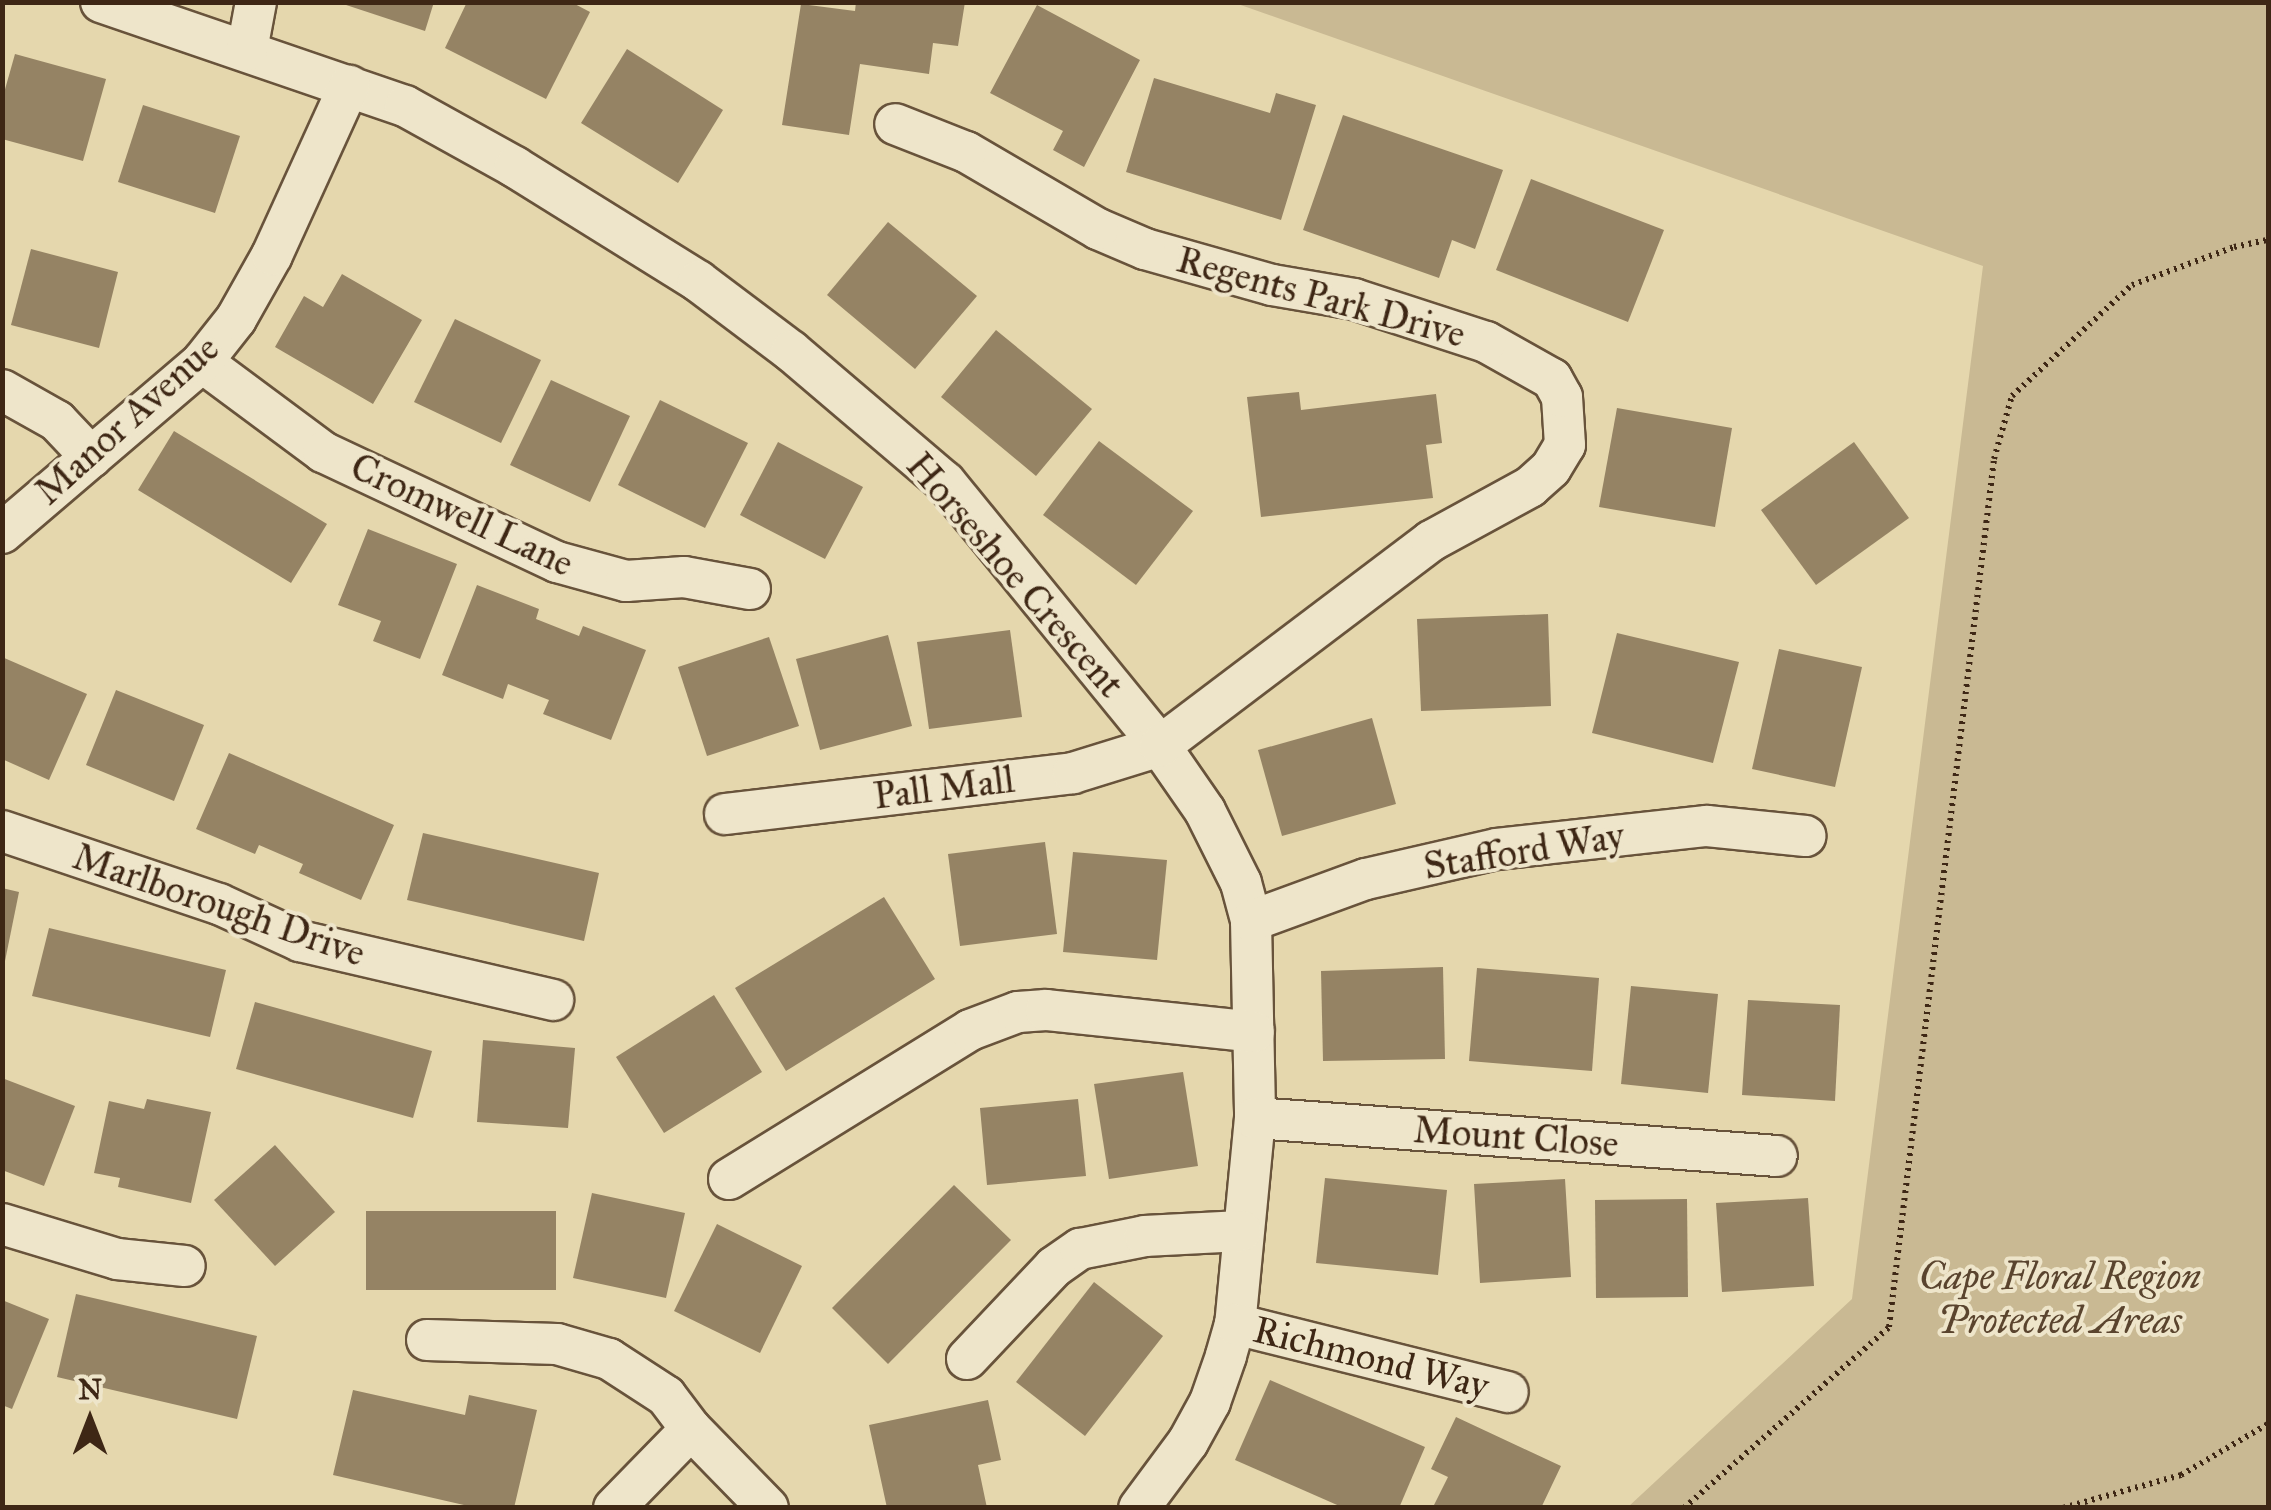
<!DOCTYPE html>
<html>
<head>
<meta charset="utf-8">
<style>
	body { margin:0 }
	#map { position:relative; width:2271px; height:1510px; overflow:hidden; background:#e5d7ad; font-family:"IM FELL Great Primer",serif }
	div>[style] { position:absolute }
	.green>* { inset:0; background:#c9b993 }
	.building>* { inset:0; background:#958364 }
	.path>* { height:6px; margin-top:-3px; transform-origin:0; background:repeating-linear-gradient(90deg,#3e2715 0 2.5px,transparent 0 7.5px) }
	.roads { filter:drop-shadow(2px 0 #68533b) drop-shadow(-2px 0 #68533b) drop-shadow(0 2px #68533b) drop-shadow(0 -2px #68533b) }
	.street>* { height:40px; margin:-20px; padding:0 20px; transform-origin:20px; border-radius:20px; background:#eee5ca }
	span { translate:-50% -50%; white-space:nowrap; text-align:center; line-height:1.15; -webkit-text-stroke:8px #eee5ca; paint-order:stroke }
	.street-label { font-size:38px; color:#3e2715 }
	.park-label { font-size:38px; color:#5a442e; font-style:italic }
	.frame { position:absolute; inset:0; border:5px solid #3e2715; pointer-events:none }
	.north { position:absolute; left:40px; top:1370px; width:100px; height:100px; -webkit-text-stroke:8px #eee5ca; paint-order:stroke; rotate:0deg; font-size:28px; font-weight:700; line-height:40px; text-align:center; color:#3e2715 }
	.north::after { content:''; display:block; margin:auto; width:35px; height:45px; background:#3e2715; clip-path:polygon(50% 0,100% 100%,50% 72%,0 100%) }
</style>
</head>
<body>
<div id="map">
	<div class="green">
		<div style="clip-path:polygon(1235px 3px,2268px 3px,2268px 1507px,1628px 1507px,1852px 1299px,1983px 266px)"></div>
	</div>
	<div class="building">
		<div style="clip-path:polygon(337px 2px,434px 2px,425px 31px)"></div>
		<div style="clip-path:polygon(467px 2px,571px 2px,590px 12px,546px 99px,445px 48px)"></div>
		<div style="clip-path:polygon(856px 2px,965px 2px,958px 46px,933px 43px,929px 74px,860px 64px,849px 135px,782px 125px,801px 4px,855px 11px)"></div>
		<div style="clip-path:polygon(1037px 5px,1140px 60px,1084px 167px,1053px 150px,1063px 131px,990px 93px)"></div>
		<div style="clip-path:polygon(627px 49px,723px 110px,678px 183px,581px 123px)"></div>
		<div style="clip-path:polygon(15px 54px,106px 79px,83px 161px,2px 139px,2px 100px)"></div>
		<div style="clip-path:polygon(1154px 78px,1270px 113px,1276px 93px,1316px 105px,1281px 220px,1126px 172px)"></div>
		<div style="clip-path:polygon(143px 105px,240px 136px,215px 213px,118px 182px)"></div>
		<div style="clip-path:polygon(1343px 115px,1503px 170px,1475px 249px,1452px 240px,1439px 278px,1303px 230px)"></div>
		<div style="clip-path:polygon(1531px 179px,1664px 230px,1628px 322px,1496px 270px)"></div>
		<div style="clip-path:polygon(888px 222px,977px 296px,915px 369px,827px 295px)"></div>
		<div style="clip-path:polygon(31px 249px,118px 272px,99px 348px,11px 325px)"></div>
		<div style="clip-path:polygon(342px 274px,422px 320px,373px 404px,275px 347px,304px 296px,323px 307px)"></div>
		<div style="clip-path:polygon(455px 319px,541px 360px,501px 443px,414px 402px)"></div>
		<div style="clip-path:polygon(996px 330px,1092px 409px,1036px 476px,941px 397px)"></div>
		<div style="clip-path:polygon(551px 380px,630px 416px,590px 502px,510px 465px)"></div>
		<div style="clip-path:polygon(1299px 392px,1301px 410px,1436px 394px,1442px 443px,1426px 445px,1433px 498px,1261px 517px,1247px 397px)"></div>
		<div style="clip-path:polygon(660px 400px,748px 443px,705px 528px,618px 485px)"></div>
		<div style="clip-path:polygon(1617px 408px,1732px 428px,1715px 527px,1599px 507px)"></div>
		<div style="clip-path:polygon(174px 431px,327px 524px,291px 583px,138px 490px)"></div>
		<div style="clip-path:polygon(1099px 441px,1193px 511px,1136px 585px,1043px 515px)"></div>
		<div style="clip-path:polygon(778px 442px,863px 487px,825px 559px,740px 515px)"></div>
		<div style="clip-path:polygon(1854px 442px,1909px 518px,1816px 585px,1761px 510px)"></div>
		<div style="clip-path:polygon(368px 529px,457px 564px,420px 659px,373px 641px,381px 621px,338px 605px)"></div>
		<div style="clip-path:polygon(477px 585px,539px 609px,536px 619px,579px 636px,583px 626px,646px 650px,611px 740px,543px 714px,549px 700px,508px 684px,503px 699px,442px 675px)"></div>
		<div style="clip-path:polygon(1548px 614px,1551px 706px,1421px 711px,1417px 619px)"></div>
		<div style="clip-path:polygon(1010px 630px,1022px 717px,929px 729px,917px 642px)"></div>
		<div style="clip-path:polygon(1617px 633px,1739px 662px,1713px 763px,1592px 733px)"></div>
		<div style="clip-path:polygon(888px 635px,912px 726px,820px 750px,796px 659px)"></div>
		<div style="clip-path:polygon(769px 637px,799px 726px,707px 756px,678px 667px)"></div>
		<div style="clip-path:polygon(1779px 649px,1862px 667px,1835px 787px,1752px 769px)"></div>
		<div style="clip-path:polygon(2px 657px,87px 694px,49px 780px,2px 759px)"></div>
		<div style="clip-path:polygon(116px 690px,204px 725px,174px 801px,86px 765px)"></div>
		<div style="clip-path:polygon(1372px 718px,1396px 804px,1282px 836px,1258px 750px)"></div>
		<div style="clip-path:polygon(229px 753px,394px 825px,361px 900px,299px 873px,303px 864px,259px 845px,255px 854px,196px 829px)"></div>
		<div style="clip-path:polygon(423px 833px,599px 873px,584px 941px,407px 900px)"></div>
		<div style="clip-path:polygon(1045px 842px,1057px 934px,960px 946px,948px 854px)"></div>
		<div style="clip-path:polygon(1073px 852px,1167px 860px,1157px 960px,1063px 952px)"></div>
		<div style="clip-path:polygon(2px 888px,19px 892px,4px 966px,2px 966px)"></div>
		<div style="clip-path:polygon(884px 897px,935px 979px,786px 1071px,735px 988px)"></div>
		<div style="clip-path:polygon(49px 928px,226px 970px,210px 1037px,32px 996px)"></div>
		<div style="clip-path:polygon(1443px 967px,1445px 1059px,1323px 1061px,1321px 971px)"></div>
		<div style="clip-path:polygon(1477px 968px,1599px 978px,1592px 1071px,1469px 1061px)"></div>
		<div style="clip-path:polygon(1631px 986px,1718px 994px,1708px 1093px,1621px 1084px)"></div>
		<div style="clip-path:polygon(714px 995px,762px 1072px,664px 1133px,616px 1057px)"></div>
		<div style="clip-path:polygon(1748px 1000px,1840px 1005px,1835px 1101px,1742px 1095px)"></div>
		<div style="clip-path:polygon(255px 1002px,432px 1051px,413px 1118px,236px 1069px)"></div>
		<div style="clip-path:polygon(483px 1040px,575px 1048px,568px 1128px,477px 1122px)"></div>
		<div style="clip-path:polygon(1183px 1072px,1198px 1166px,1109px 1179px,1094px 1084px)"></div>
		<div style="clip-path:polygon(2px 1078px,75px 1106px,44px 1186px,2px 1170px)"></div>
		<div style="clip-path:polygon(147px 1099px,211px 1112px,191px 1203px,118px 1187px,120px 1178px,94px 1173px,109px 1101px,144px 1109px)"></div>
		<div style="clip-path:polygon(1078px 1099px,1086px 1176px,987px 1185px,980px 1108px)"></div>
		<div style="clip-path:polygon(275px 1145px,335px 1212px,275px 1266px,214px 1200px)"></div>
		<div style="clip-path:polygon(1325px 1178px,1447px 1190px,1438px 1275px,1316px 1263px)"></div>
		<div style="clip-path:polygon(1565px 1179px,1571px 1277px,1480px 1283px,1474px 1184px)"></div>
		<div style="clip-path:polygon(954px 1185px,1011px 1240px,888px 1364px,832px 1308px)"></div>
		<div style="clip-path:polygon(592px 1193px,685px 1213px,666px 1298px,573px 1278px)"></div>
		<div style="clip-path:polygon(1808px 1198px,1814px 1286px,1722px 1292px,1716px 1203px)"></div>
		<div style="clip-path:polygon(1687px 1199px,1688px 1297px,1596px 1298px,1595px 1200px)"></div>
		<div style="clip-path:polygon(366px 1211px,556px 1211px,556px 1290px,366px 1290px)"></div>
		<div style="clip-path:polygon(717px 1224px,802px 1266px,760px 1353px,674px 1311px)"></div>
		<div style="clip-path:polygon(1094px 1282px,1163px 1336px,1085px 1436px,1016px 1382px)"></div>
		<div style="clip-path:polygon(76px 1294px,257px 1336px,237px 1419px,57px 1377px)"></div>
		<div style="clip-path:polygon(2px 1300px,49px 1319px,12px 1409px,2px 1405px)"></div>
		<div style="clip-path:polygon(1270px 1380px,1425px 1447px,1399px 1508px,1344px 1508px,1235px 1460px)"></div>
		<div style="clip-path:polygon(353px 1390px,465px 1415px,469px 1395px,537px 1410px,514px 1508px,477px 1508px,333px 1475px)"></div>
		<div style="clip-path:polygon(988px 1400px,1001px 1460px,978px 1465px,987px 1508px,887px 1508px,869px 1425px)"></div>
		<div style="clip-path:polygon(1456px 1417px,1561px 1466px,1541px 1508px,1434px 1505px,1448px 1477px,1431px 1469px)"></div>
	</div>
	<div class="path">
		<div style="left:1684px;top:1508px;width:273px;rotate:-41.4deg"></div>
		<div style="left:1889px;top:1327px;width:874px;rotate:-83.1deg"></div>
		<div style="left:1994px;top:459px;width:66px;rotate:-74.1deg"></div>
		<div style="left:2012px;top:396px;width:163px;rotate:-42.8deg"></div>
		<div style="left:2132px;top:285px;width:109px;rotate:-20.4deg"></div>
		<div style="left:2234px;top:247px;width:35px;rotate:-12deg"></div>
		<div style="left:2063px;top:1508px;width:123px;rotate:-15.6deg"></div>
		<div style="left:2181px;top:1475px;width:101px;rotate:-30.4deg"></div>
	</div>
	<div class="roads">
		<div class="street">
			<div style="left:101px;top:2px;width:321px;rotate:18.9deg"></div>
			<div style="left:405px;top:106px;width:126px;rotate:29deg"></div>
			<div style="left:515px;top:167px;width:216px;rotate:31.9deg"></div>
			<div style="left:698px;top:281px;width:116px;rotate:37deg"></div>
			<div style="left:791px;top:351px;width:202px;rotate:40.4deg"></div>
			<div style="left:945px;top:482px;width:340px;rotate:50.8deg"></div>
			<div style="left:1160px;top:746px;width:79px;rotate:55.3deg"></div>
			<div style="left:1205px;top:811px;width:80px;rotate:63.4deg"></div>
			<div style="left:1241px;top:883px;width:39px;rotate:75deg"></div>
			<div style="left:1251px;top:921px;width:197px;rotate:88.8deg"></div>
			<div style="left:1255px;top:1118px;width:207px;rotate:95.5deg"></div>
			<div style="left:1235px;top:1324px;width:33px;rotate:106deg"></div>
			<div style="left:1226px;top:1356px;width:49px;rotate:109.2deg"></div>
			<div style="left:1210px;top:1402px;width:46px;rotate:118.8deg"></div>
			<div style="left:1188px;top:1442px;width:82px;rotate:126.6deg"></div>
			<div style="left:247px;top:50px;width:49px;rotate:-79.4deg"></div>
			<div style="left:202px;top:362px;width:151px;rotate:36.6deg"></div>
			<div style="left:323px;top:452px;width:259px;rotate:25.2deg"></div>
			<div style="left:557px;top:562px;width:72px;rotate:15.4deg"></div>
			<div style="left:626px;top:581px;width:58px;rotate:-3.9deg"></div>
			<div style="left:684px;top:577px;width:67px;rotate:10.3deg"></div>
			<div style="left:2px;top:390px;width:63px;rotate:29.4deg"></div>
			<div style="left:57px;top:421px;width:50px;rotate:46.6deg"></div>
			<div style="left:2px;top:533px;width:263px;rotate:-40.5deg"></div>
			<div style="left:202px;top:362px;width:55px;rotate:-51.7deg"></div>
			<div style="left:236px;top:319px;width:73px;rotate:-60.6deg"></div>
			<div style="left:272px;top:255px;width:186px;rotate:-65.5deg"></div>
			<div style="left:725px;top:814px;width:350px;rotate:-6.7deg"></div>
			<div style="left:1073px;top:773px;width:91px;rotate:-17.2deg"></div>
			<div style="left:1160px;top:746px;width:340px;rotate:-37.1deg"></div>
			<div style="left:1431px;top:541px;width:113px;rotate:-28.6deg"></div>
			<div style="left:1530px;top:487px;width:28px;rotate:-42deg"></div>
			<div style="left:1551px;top:468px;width:27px;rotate:-59deg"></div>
			<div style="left:1565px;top:445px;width:48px;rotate:-93.6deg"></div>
			<div style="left:1562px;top:397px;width:21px;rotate:-119deg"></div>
			<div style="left:1552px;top:379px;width:76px;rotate:-150.7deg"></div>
			<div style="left:1486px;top:342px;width:139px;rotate:-162deg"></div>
			<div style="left:1354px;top:299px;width:83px;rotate:-170.3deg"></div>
			<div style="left:1272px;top:285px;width:132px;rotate:-164.2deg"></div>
			<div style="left:1145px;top:249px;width:51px;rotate:-156.9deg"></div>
			<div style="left:1098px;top:229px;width:153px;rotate:-149.7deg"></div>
			<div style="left:966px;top:152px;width:76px;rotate:-158.5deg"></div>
			<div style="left:2px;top:831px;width:229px;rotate:18.6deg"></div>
			<div style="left:219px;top:904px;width:89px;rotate:24.6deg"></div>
			<div style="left:300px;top:941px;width:260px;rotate:13.1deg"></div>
			<div style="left:1251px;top:921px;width:122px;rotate:-20.1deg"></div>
			<div style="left:1366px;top:879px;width:134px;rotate:-12.9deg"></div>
			<div style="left:1497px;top:849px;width:211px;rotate:-6.3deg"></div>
			<div style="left:1707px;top:826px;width:99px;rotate:5.8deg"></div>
			<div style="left:1255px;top:1118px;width:523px;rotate:4.16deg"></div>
			<div style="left:729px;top:1179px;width:283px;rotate:-31.7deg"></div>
			<div style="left:970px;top:1030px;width:51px;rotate:-20.6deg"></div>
			<div style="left:1018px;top:1012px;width:28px;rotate:-4deg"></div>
			<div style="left:1046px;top:1010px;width:209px;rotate:6deg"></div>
			<div style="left:2px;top:1224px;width:120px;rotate:16.9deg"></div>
			<div style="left:117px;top:1259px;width:68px;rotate:5.9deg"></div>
			<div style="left:1235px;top:1324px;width:281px;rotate:14deg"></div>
			<div style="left:427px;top:1340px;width:130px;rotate:1.8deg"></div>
			<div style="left:557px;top:1344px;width:54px;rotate:16.1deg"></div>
			<div style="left:609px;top:1359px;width:68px;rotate:33deg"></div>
			<div style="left:666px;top:1396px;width:41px;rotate:52.9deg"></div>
			<div style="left:691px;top:1429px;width:110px;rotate:45.7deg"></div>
			<div style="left:967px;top:1359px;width:127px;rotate:-46.6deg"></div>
			<div style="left:1054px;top:1267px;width:32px;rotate:-35deg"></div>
			<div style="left:1080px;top:1249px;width:66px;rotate:-11.3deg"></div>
			<div style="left:1145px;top:1236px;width:96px;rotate:-3deg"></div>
			<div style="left:614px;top:1508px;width:110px;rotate:-45.7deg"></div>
		</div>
	</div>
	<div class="street-label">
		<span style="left:1321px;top:297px;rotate:15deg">Regents Park Drive</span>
		<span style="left:127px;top:420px;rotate:-42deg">Manor Avenue</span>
		<span style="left:462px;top:515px;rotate:25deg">Cromwell Lane</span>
		<span style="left:1015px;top:575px;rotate:49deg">Horseshoe Crescent</span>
		<span style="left:944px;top:788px;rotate:-7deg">Pall Mall</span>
		<span style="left:1524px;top:851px;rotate:-9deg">Stafford Way</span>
		<span style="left:219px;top:905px;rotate:19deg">Marlborough Drive</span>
		<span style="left:1516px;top:1137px;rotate:4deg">Mount Close</span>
		<span style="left:1371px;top:1358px;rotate:14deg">Richmond Way</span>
	</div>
	<div class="park-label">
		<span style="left:2060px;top:1299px">Cape Floral Region<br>Protected Areas</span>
	</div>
	<div class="frame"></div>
	<div class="north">N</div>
</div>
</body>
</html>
